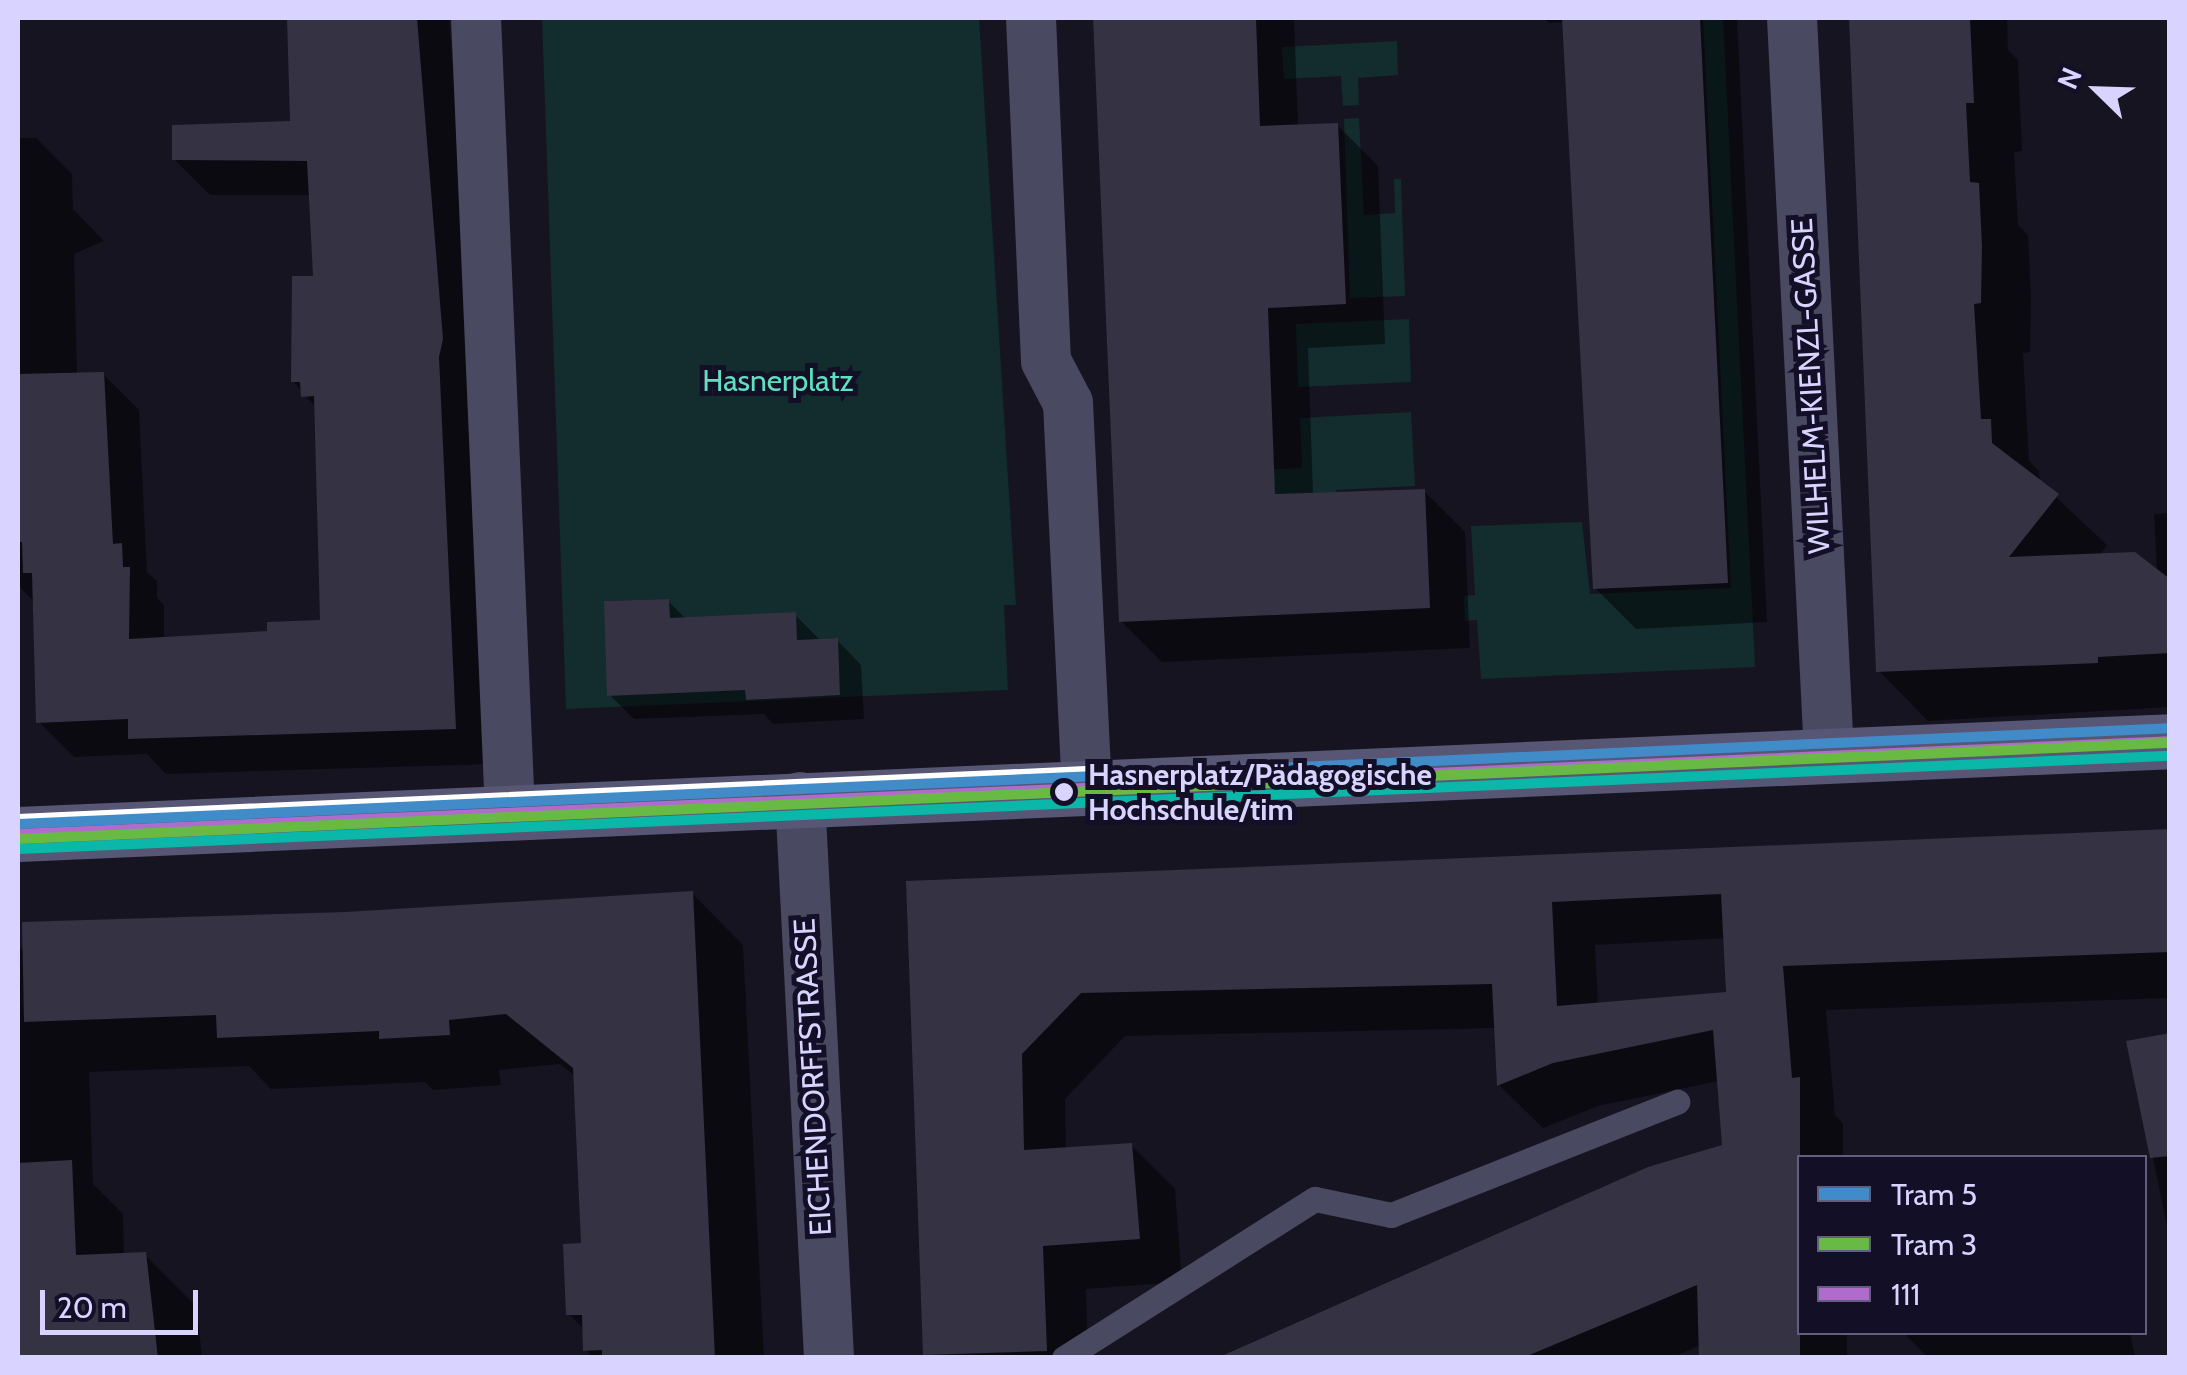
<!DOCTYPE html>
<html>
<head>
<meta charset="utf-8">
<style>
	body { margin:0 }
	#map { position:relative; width:2187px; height:1375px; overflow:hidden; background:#161421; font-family:Cabin,sans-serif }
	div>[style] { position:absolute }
	.green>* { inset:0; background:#132c2d }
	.shadow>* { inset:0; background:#0007 }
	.building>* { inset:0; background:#343243 }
	.lane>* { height:25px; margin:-12.5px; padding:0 12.5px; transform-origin:12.5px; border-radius:12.5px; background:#4a4962 }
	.street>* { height:50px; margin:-25px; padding:0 25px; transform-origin:25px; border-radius:25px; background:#4a4962 }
	.secondary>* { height:55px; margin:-27.5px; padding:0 27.5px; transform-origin:27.5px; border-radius:27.5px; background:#575674 }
	.bus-1>* { height:10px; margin:-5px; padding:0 5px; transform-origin:5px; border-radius:5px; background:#b06ccc }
	.bus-2>* { height:10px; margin:-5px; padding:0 5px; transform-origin:5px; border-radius:5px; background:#0ab7a8 }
	.bus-3>* { height:10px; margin:-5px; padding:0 5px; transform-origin:5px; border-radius:5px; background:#fff }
	.tram-1>* { height:10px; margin:-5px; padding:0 5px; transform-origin:5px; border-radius:5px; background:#418cc8 }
	.tram-2>* { height:10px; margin:-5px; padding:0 5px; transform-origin:5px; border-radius:5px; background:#68ba45 }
	.dots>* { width:28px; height:28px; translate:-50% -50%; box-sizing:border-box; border:5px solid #130f26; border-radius:50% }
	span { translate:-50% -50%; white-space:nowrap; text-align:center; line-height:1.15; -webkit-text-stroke:10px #130f26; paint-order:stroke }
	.park-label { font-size:30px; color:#5fe0c0 }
	.street-label { font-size:30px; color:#d9d4ff }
	.stop-label { font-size:30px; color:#d9d4ff; font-weight:700 }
	.left { translate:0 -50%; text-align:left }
	.frame { position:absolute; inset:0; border:20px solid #d9d4ff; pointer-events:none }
	.legend { position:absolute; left:1797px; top:1155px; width:350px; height:180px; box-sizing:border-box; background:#130f26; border:2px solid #625e7d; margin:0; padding:12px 18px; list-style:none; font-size:30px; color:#d9d4ff }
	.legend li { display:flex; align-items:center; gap:20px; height:50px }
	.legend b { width:50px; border:2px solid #625e7d }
	.north { position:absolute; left:2047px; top:40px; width:100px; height:100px; -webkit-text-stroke:8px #130f26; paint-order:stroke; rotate:293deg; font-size:28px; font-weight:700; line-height:40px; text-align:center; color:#d9d4ff }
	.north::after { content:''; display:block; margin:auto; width:35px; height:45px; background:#d9d4ff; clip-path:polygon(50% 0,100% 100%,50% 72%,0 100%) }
	.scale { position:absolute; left:40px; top:1290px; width:158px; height:45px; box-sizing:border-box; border:5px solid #d9d4ff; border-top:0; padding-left:12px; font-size:30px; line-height:35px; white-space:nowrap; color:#d9d4ff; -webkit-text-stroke:8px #130f26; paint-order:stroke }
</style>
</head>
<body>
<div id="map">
	<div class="green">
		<div style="clip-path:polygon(evenodd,542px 18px,979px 18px,1016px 605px,1004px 605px,1008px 690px,566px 709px,542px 18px,669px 599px,673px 693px,604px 601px,669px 599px,542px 18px,795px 612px,797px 640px,838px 638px,840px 695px,746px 700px,795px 612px)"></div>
		<div style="clip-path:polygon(1703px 18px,1723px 18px,1755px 667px,1481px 679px,1477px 620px,1465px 621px,1464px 596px,1475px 595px,1471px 526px,1582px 522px,1590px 594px,1731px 588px)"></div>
		<div style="clip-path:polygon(1397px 41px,1398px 75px,1358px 78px,1359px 105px,1343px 106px,1341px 76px,1284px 79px,1282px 47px)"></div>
		<div style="clip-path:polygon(1359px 118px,1364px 215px,1395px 213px,1394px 179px,1401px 179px,1405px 296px,1350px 298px,1344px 119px)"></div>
		<div style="clip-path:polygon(1409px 319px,1411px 382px,1298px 387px,1296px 324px)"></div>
		<div style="clip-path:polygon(1411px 412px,1415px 486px,1336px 490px,1336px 499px,1223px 505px,1222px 472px,1302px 468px,1300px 418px)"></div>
	</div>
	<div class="shadow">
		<div style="clip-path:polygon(290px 18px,449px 18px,478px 376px,491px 764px,166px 774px,147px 754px,74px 757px,39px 722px,36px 604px,18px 585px,18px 138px,36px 138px,72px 174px,73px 209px,104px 241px,74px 254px,77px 375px,103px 374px,139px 410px,147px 572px,157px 581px,157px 598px,164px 605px,164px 640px,269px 634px,322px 622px,317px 409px,293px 381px,316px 279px,311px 195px,210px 195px,174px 159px,292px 123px)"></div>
		<div style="clip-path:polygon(1093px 18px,1294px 18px,1298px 127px,1337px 125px,1378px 166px,1385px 344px,1308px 348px,1313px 495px,1424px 491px,1465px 532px,1470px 648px,1162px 662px,1121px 621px)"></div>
		<div style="clip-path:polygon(1544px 18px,1737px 18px,1767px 622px,1636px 629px,1595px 588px,1564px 22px,1549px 23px)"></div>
		<div style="clip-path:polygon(1851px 18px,2007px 18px,2008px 50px,2018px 60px,2022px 151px,2014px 152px,2018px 225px,2028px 235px,2031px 297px,2030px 352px,2023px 353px,2029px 461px,2039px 471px,2040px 482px,2107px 545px,2099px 556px,2157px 572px,2154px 514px,2170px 513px,2170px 707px,1928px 721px,1879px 671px)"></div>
		<div style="clip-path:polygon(668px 601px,686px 619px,795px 615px,819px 639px,837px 640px,861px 665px,864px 719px,773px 724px,764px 714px,634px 719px,610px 695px)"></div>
		<div style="clip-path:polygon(evenodd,2170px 831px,2170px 998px,1826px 1010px,1835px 1115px,1843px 1123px,1843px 1158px,1800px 1158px,1800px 1332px,1847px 1332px,1847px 1358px,1701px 1358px,1701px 1345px,1671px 1358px,1226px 1358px,1725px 1147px,1719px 1081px,1598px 1106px,1543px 1128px,1499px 1085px,1497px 1028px,1125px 1036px,1065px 1099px,1066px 1150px,1131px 1145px,1175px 1189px,1182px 1282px,1086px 1289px,1088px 1358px,926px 1354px,909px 883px,2170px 831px,1726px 938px,1729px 995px,1598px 1005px,1595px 945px,1726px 938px)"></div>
		<div style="clip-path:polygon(692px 893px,743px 945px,764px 1358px,593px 1358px,586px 1350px,585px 1330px,569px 1314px,583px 1245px,576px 1077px,560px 1064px,499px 1070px,501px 1085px,433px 1090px,425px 1082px,271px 1089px,249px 1066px,89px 1072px,93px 1184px,123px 1214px,124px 1256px,145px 1255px,197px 1307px,202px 1358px,18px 1358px,18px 949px,345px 914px)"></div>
		<div style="clip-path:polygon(2170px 1035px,2170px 1240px,2129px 1043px)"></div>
		<div style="clip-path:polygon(1903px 1332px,2130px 1332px,2135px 1358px,1928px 1358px)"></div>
	</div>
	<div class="building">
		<div style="clip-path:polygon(287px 18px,417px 18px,443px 339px,439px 357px,456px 729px,128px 739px,128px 719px,36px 723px,32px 573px,23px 573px,22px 542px,18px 542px,18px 374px,104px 372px,113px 544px,122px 543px,123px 567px,130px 567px,129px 639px,267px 631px,267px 622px,320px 620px,314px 396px,301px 397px,300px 382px,291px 382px,292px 276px,313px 276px,307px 161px,172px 160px,172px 125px,290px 121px)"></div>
		<div style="clip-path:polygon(1093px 18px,1256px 18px,1260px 126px,1338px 123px,1346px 304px,1268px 308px,1275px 494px,1425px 489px,1430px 608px,1119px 622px)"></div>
		<div style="clip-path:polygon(1562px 18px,1700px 18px,1728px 583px,1593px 589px)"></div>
		<div style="clip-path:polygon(1849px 18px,1970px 18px,1974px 103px,1966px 103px,1970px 182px,1979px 183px,1982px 246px,1981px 303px,1974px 304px,1981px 419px,1991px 419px,1992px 443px,2059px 494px,2009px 557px,2135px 552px,2170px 579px,2170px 653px,2098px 657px,2098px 663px,1876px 672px)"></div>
		<div style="clip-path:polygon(669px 599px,670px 618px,796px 612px,797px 640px,838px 638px,840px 695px,746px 700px,745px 690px,607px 696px,604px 601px)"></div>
		<div style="clip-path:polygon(evenodd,2170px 829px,2170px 952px,1783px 966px,1792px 1078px,1800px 1077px,1800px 1358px,1699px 1358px,1697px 1285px,1522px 1358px,1217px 1358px,1648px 1167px,1722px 1145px,1713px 1030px,1553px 1063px,1497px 1086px,1492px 984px,1081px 993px,1022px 1054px,1024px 1150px,1132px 1143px,1140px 1239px,1043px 1246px,1047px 1351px,923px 1355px,906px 881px,2170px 829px,1721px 894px,1726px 992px,1557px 1006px,1552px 902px,1721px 894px)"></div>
		<div style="clip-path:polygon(693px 891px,715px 1358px,602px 1358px,602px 1350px,583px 1351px,582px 1315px,566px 1315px,563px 1244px,581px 1243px,573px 1068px,506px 1014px,449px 1020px,450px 1035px,379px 1039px,379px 1031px,217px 1038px,216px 1015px,24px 1022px,22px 922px,345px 912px)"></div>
		<div style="clip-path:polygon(2170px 1033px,2170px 1156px,2150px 1158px,2126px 1041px)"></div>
		<div style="clip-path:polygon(72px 1160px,76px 1255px,146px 1252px,158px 1358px,18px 1358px,18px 1163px)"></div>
	</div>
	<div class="lane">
		<div style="left:1064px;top:1358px;width:297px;rotate:-32.4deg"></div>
		<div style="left:1315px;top:1199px;width:78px;rotate:11.9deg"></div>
		<div style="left:1391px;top:1215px;width:308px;rotate:-21.6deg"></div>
	</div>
	<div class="street">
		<div style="left:476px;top:18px;width:796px;rotate:87.55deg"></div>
		<div style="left:1031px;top:18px;width:343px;rotate:87.5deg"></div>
		<div style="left:1046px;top:361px;width:47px;rotate:62.4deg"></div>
		<div style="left:1068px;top:403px;width:383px;rotate:87.2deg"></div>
		<div style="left:1792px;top:18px;width:737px;rotate:87.12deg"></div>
		<div style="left:800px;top:797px;width:562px;rotate:87.04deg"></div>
	</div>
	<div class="secondary">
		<div style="left:18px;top:834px;width:2154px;rotate:-2.47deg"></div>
	</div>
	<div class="bus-1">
		<div style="left:18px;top:834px;width:2154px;rotate:-2.47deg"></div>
	</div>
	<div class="bus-2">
		<div style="left:19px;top:849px;width:2153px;rotate:-2.48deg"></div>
	</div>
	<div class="bus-3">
		<div style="left:18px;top:819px;width:1069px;rotate:-2.57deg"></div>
	</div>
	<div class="tram-1">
		<div style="left:18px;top:824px;width:2154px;rotate:-2.55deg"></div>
	</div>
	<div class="tram-2">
		<div style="left:19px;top:839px;width:2153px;rotate:-2.56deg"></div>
	</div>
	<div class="dots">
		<div style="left:1064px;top:792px;background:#d9d4ff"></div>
	</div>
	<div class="park-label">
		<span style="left:778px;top:381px">Hasnerplatz</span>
	</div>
	<div class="street-label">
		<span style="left:1811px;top:386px;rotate:-93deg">WILHELM-KIENZL-GASSE</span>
		<span style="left:813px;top:1077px;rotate:-93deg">EICHENDORFFSTRASSE</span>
	</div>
	<div class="stop-label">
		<span class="left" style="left:1088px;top:792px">Hasnerplatz/Pädagogische<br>Hochschule/tim</span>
	</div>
	<div class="frame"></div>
	<ul class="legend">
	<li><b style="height:12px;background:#418cc8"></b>Tram 5</li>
	<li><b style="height:12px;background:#68ba45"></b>Tram 3</li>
	<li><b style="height:12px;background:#b06ccc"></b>111</li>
	</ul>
	<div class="north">N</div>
	<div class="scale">20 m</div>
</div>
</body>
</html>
